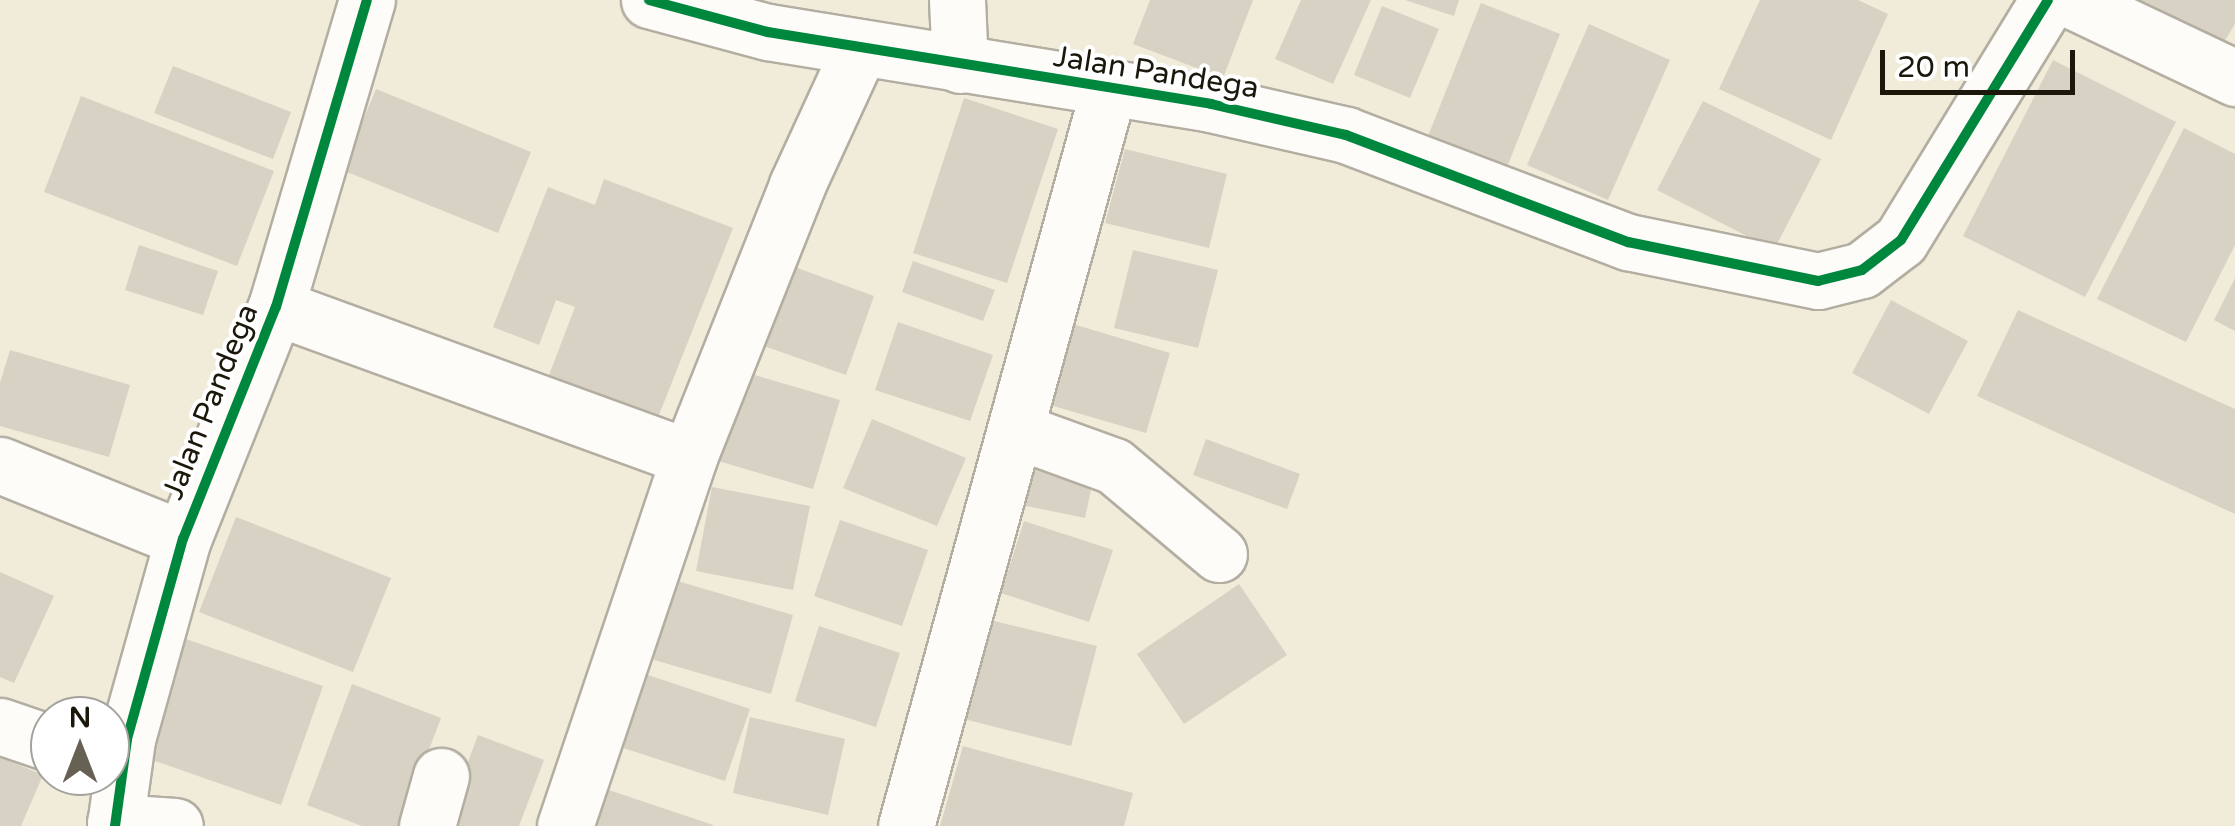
<!DOCTYPE html>
<html>
<head>
<meta charset="utf-8">
<style>
	body { margin:0 }
	#map { position:relative; width:2235px; height:826px; overflow:hidden; background:#f1ebda; font-family:"Varela Round",sans-serif }
	div>[style] { position:absolute }
	.building>* { inset:0; background:#d8d2c5 }
	.roads { filter:drop-shadow(2px 0 #b3aea1) drop-shadow(-2px 0 #b3aea1) drop-shadow(0 2px #b3aea1) drop-shadow(0 -2px #b3aea1) }
	.street>* { height:55px; margin:-27.5px; padding:0 27.5px; transform-origin:27.5px; border-radius:27.5px; background:#fdfcf9 }
	.cycleway>* { height:10px; margin:-5px; padding:0 5px; transform-origin:5px; border-radius:5px; background:#00873e }
	span { translate:-50% -50%; white-space:nowrap; text-align:center; line-height:1.15; -webkit-text-stroke:8px #fff; paint-order:stroke }
	.street-label { font-size:30px; color:#1b170b }
	.north { position:absolute; left:30px; top:696px; width:100px; height:100px; box-sizing:border-box; background:#fff; border:2px solid #a4a29d; border-radius:50%; rotate:0deg; font-size:28px; font-weight:700; line-height:40px; text-align:center; color:#1b170b }
	.north::after { content:''; display:block; margin:auto; width:35px; height:45px; background:#666153; clip-path:polygon(50% 0,100% 100%,50% 72%,0 100%) }
	.scale { position:absolute; left:1880px; top:50px; width:195px; height:45px; box-sizing:border-box; border:5px solid #1b170b; border-top:0; padding-left:12px; font-size:30px; line-height:35px; white-space:nowrap; color:#1b170b; -webkit-text-stroke:8px #fff; paint-order:stroke }
</style>
</head>
<body>
<div id="map">
	<div class="building">
		<div style="clip-path:polygon(1150px 0,1253px 0,1223px 78px,1133px 44px)"></div>
		<div style="clip-path:polygon(1301px 0,1371px 0,1333px 84px,1275px 59px)"></div>
		<div style="clip-path:polygon(1405px 0,1459px 0,1454px 16px)"></div>
		<div style="clip-path:polygon(1760px 0,1858px 0,1888px 14px,1831px 140px,1719px 89px)"></div>
		<div style="clip-path:polygon(2129px 0,2235px 0,2235px 24px,2218px 52px)"></div>
		<div style="clip-path:polygon(1481px 3px,1560px 34px,1507px 167px,1428px 136px)"></div>
		<div style="clip-path:polygon(1382px 6px,1439px 29px,1410px 98px,1354px 75px)"></div>
		<div style="clip-path:polygon(1589px 24px,1670px 60px,1608px 200px,1527px 165px)"></div>
		<div style="clip-path:polygon(2053px 60px,2176px 122px,2085px 297px,1963px 236px)"></div>
		<div style="clip-path:polygon(173px 66px,291px 112px,273px 159px,154px 113px)"></div>
		<div style="clip-path:polygon(376px 89px,531px 152px,498px 233px,342px 170px)"></div>
		<div style="clip-path:polygon(81px 96px,274px 171px,237px 266px,44px 192px)"></div>
		<div style="clip-path:polygon(964px 98px,1058px 129px,1007px 283px,913px 253px)"></div>
		<div style="clip-path:polygon(1703px 101px,1821px 159px,1774px 250px,1657px 190px)"></div>
		<div style="clip-path:polygon(2184px 128px,2235px 154px,2235px 245px,2186px 342px,2097px 299px)"></div>
		<div style="clip-path:polygon(1125px 149px,1227px 174px,1209px 248px,1105px 223px)"></div>
		<div style="clip-path:polygon(604px 179px,733px 228px,655px 425px,546px 383px,575px 307px,556px 300px,539px 345px,493px 327px,548px 187px,595px 205px)"></div>
		<div style="clip-path:polygon(139px 245px,218px 271px,203px 315px,125px 290px)"></div>
		<div style="clip-path:polygon(1133px 250px,1218px 270px,1198px 348px,1114px 328px)"></div>
		<div style="clip-path:polygon(913px 261px,995px 290px,983px 321px,902px 292px)"></div>
		<div style="clip-path:polygon(781px 262px,874px 296px,846px 375px,753px 342px)"></div>
		<div style="clip-path:polygon(2235px 278px,2235px 331px,2214px 320px)"></div>
		<div style="clip-path:polygon(1891px 300px,1968px 341px,1929px 414px,1852px 373px)"></div>
		<div style="clip-path:polygon(2018px 310px,2235px 409px,2235px 514px,1977px 396px)"></div>
		<div style="clip-path:polygon(898px 322px,993px 355px,970px 421px,875px 390px)"></div>
		<div style="clip-path:polygon(1066px 322px,1170px 353px,1146px 433px,1043px 403px)"></div>
		<div style="clip-path:polygon(10px 350px,130px 385px,109px 457px,0 426px,0 383px)"></div>
		<div style="clip-path:polygon(734px 369px,840px 400px,813px 489px,708px 458px)"></div>
		<div style="clip-path:polygon(872px 419px,966px 458px,937px 526px,843px 488px)"></div>
		<div style="clip-path:polygon(1206px 439px,1300px 474px,1287px 509px,1193px 475px)"></div>
		<div style="clip-path:polygon(1026px 452px,1096px 466px,1085px 518px,1017px 504px)"></div>
		<div style="clip-path:polygon(712px 487px,810px 506px,793px 590px,696px 571px)"></div>
		<div style="clip-path:polygon(236px 517px,391px 578px,353px 672px,199px 612px)"></div>
		<div style="clip-path:polygon(840px 520px,928px 550px,902px 626px,814px 596px)"></div>
		<div style="clip-path:polygon(1024px 521px,1113px 550px,1089px 622px,1001px 593px)"></div>
		<div style="clip-path:polygon(0 572px,54px 596px,14px 683px,0 677px)"></div>
		<div style="clip-path:polygon(674px 580px,793px 615px,771px 694px,651px 659px)"></div>
		<div style="clip-path:polygon(1239px 584px,1287px 655px,1184px 724px,1137px 654px)"></div>
		<div style="clip-path:polygon(990px 620px,1097px 646px,1071px 746px,964px 719px)"></div>
		<div style="clip-path:polygon(819px 626px,900px 653px,876px 727px,795px 701px)"></div>
		<div style="clip-path:polygon(183px 638px,323px 686px,281px 805px,141px 756px)"></div>
		<div style="clip-path:polygon(636px 671px,750px 709px,725px 781px,611px 744px)"></div>
		<div style="clip-path:polygon(352px 684px,441px 718px,400px 826px,362px 826px,307px 805px)"></div>
		<div style="clip-path:polygon(750px 717px,845px 739px,828px 815px,733px 793px)"></div>
		<div style="clip-path:polygon(478px 735px,544px 760px,519px 826px,444px 826px)"></div>
		<div style="clip-path:polygon(963px 746px,1133px 793px,1124px 826px,940px 826px)"></div>
		<div style="clip-path:polygon(0 757px,43px 775px,21px 826px,0 826px)"></div>
		<div style="clip-path:polygon(594px 785px,713px 825px,713px 826px,579px 826px)"></div>
	</div>
	<div class="roads">
		<div class="street">
			<div style="left:649px;top:0;width:123px;rotate:15.1deg"></div>
			<div style="left:768px;top:32px;width:449px;rotate:9.2deg"></div>
			<div style="left:1211px;top:104px;width:139px;rotate:12.9deg"></div>
			<div style="left:1346px;top:135px;width:302px;rotate:20.8deg"></div>
			<div style="left:1628px;top:242px;width:194px;rotate:11.6deg"></div>
			<div style="left:1818px;top:281px;width:45px;rotate:-14deg"></div>
			<div style="left:1862px;top:270px;width:49px;rotate:-37.6deg"></div>
			<div style="left:1901px;top:240px;width:281px;rotate:-58.5deg"></div>
			<div style="left:957px;top:0;width:65px;rotate:87.4deg"></div>
			<div style="left:2071px;top:0;width:182px;rotate:25.4deg"></div>
			<div style="left:276px;top:307px;width:439px;rotate:20deg"></div>
			<div style="left:1015px;top:430px;width:105px;rotate:20deg"></div>
			<div style="left:1114px;top:466px;width:137px;rotate:40deg"></div>
			<div style="left:0;top:465px;width:197px;rotate:22deg"></div>
			<div style="left:0;top:726px;width:53px;rotate:18.8deg"></div>
			<div style="left:115px;top:822px;width:60px;rotate:3.8deg"></div>
			<div style="left:115px;top:826px;width:88px;rotate:-82.1deg"></div>
			<div style="left:127px;top:739px;width:208px;rotate:-74.4deg"></div>
			<div style="left:183px;top:539px;width:250px;rotate:-68.2deg"></div>
			<div style="left:276px;top:307px;width:320px;rotate:-73.5deg"></div>
			<div style="left:427px;top:826px;width:52px;rotate:-74.4deg"></div>
			<div style="left:565px;top:826px;width:389px;rotate:-71.4deg"></div>
			<div style="left:689px;top:457px;width:293px;rotate:-68.3deg"></div>
			<div style="left:797px;top:185px;width:151px;rotate:-65.3deg"></div>
			<div style="left:906px;top:826px;width:762px;rotate:-74.63deg"></div>
		</div>
	</div>
	<div class="cycleway">
		<div style="left:649px;top:0;width:123px;rotate:15.1deg"></div>
		<div style="left:768px;top:32px;width:449px;rotate:9.2deg"></div>
		<div style="left:1211px;top:104px;width:139px;rotate:12.9deg"></div>
		<div style="left:1346px;top:135px;width:302px;rotate:20.8deg"></div>
		<div style="left:1628px;top:242px;width:194px;rotate:11.6deg"></div>
		<div style="left:1818px;top:281px;width:45px;rotate:-14deg"></div>
		<div style="left:1862px;top:270px;width:49px;rotate:-37.6deg"></div>
		<div style="left:1901px;top:240px;width:281px;rotate:-58.5deg"></div>
		<div style="left:115px;top:826px;width:88px;rotate:-82.1deg"></div>
		<div style="left:127px;top:739px;width:208px;rotate:-74.4deg"></div>
		<div style="left:183px;top:539px;width:250px;rotate:-68.2deg"></div>
		<div style="left:276px;top:307px;width:320px;rotate:-73.5deg"></div>
	</div>
	<div class="street-label">
		<span style="left:1156px;top:73px;rotate:9deg">Jalan Pandega</span>
		<span style="left:211px;top:402px;rotate:-68deg">Jalan Pandega</span>
	</div>
	<div class="north">N</div>
	<div class="scale">20 m</div>
</div>
</body>
</html>
